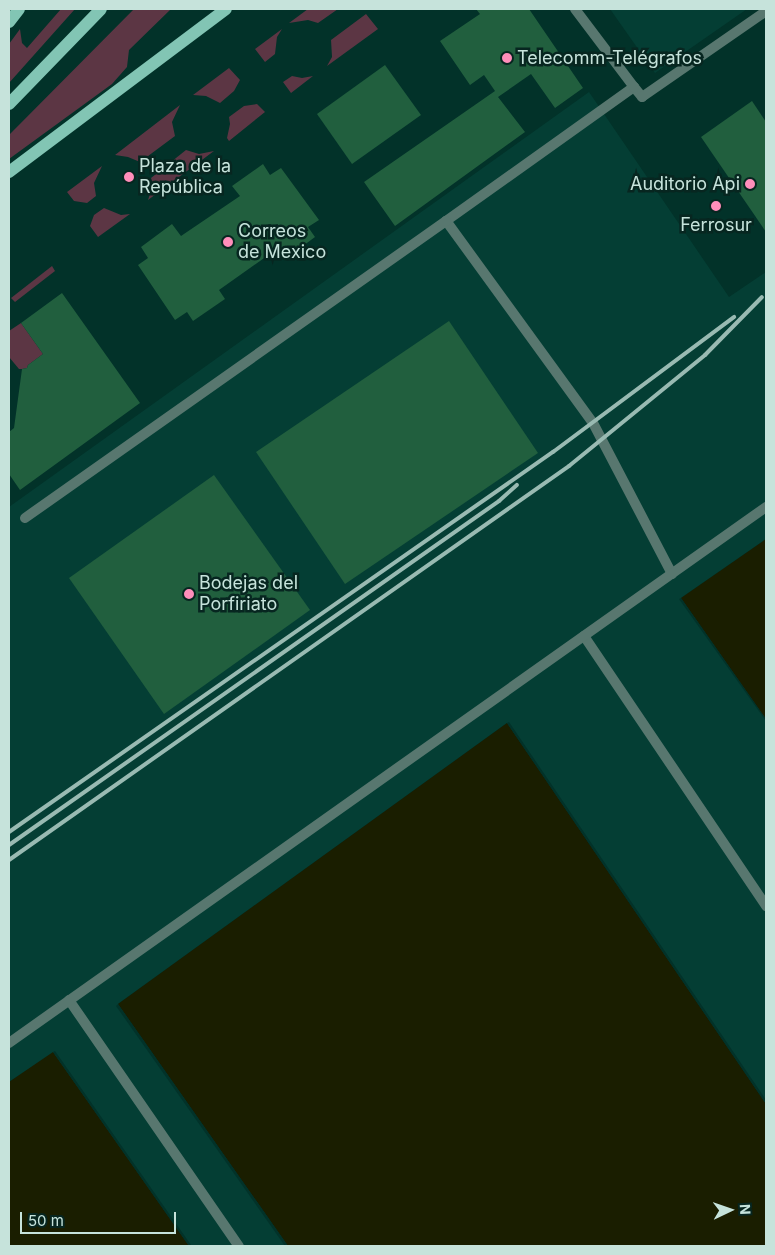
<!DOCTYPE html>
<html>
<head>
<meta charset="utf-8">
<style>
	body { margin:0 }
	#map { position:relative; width:775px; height:1255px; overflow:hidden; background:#023229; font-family:Inter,sans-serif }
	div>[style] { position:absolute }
	.built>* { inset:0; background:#043e34 }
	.green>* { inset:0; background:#5c3644 }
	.water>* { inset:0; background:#1a1e00 }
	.pier>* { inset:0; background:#023229 }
	.building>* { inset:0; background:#215f3e }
	.lane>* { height:10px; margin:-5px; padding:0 5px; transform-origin:5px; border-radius:5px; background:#58776f }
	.street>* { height:10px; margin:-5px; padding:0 5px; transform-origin:5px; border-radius:5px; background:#58776f }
	.primary>* { height:12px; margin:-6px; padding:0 6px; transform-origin:6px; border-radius:6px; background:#82c5b4 }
	.rail>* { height:4px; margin:-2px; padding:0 2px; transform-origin:2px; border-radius:2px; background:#99bab2 }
	.dots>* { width:14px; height:14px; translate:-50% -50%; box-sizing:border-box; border:2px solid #072620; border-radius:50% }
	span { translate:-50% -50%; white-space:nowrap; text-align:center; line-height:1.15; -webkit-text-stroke:5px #072620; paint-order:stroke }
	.poi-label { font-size:18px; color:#c6e3db }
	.left { translate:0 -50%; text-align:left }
	.right { translate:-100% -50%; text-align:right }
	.frame { position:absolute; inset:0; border:10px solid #c6e3db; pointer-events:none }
	.north { position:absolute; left:705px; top:1185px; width:50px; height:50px; -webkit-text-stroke:4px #072620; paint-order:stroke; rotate:87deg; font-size:14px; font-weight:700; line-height:20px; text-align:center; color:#c6e3db }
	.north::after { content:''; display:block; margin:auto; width:18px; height:22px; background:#c6e3db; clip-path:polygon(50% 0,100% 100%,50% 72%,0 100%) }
	.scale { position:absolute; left:20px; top:1212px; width:156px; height:22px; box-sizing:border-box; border:2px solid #c6e3db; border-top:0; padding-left:6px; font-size:15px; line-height:18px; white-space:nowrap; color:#c6e3db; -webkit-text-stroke:4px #072620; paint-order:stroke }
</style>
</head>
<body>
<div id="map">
	<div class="built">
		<div style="clip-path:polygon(610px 9px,747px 9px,655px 73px)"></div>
		<div style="clip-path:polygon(589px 92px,729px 297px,766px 272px,766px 539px,681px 598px,766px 719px,766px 1104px,507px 723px,118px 1004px,288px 1246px,189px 1246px,53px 1053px,9px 1082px,9px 507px)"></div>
	</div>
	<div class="green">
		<div style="clip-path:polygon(61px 9px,75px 9px,9px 83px,9px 44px,20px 29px,22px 43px,27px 48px)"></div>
		<div style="clip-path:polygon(134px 9px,171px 9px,129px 50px,127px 67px,112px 84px,9px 159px,9px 135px)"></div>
		<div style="clip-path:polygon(308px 9px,338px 9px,318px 23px,308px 20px,289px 23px)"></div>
		<div style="clip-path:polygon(366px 14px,378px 29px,327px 66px,332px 57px,331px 40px)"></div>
		<div style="clip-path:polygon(282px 29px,277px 37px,275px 54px,265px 62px,255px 49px)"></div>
		<div style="clip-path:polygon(229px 68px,240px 80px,234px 91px,220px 103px,206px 96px,193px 95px)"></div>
		<div style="clip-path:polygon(292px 76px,302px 78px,313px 76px,291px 93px,283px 82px)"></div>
		<div style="clip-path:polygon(257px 104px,265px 112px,229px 141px,227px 138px,230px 124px,229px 117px,244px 106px)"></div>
		<div style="clip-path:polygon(180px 105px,172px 122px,175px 136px,140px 162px,128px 157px,115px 155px)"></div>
		<div style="clip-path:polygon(186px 150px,199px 154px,214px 151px,148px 200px,153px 185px,151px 178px)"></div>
		<div style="clip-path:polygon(102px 166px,94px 183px,96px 196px,87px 203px,74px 201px,67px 192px)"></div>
		<div style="clip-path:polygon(104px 208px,121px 215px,130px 214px,98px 237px,90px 226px,94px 215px)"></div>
		<div style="clip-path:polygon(52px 266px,55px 271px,15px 302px,11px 298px)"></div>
		<div style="clip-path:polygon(21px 323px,43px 354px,28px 365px,27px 368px,22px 369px,19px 369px,9px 357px,9px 331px)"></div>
	</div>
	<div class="water">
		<div style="clip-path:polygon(766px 539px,766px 719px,681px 598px)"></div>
		<div style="clip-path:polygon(507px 723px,766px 1104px,766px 1246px,288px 1246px,118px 1004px)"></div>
		<div style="clip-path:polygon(53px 1052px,189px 1246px,9px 1246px,9px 1082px)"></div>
	</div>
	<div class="pier">
		<div style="clip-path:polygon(681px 598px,766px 719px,766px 721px,679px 599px)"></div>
		<div style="clip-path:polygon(509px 722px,766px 1100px,766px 1104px,507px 723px)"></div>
		<div style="clip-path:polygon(118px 1004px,288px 1246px,285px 1246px,116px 1006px)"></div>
		<div style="clip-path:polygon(55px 1051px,191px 1245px,192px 1246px,189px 1246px,53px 1052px)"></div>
	</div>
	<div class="building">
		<div style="clip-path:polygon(476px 9px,529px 9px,583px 88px,555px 108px,531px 74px,498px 97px,525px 132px,395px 226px,364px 182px,495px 91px,484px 75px,470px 85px,440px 41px,480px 14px)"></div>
		<div style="clip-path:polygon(385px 65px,421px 115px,352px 164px,317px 114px)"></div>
		<div style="clip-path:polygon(752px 101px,766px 122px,766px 232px,701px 137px)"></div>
		<div style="clip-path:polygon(263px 164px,270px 175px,281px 168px,319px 220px,308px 227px,315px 237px,284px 260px,277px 249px,219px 290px,225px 299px,193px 321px,187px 312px,175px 320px,138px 265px,148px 258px,141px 247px,172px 224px,181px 236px,240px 196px,232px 186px)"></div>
		<div style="clip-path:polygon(62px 293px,140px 403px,20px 490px,9px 474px,9px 432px,14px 428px,22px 369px,27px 368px,28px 365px,43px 354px,21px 323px)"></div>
		<div style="clip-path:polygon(449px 321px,538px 453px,345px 584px,256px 452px)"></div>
		<div style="clip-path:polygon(214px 475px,310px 610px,164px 714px,69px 578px)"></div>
	</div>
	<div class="lane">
		<div style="left:672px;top:574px;width:170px;rotate:-117.6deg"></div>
		<div style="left:593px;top:423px;width:250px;rotate:-126deg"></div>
		<div style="left:446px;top:221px;width:231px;rotate:-35.5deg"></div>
		<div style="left:634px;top:87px;width:13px;rotate:51deg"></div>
		<div style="left:642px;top:97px;width:151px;rotate:-34.7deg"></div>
		<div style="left:584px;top:636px;width:326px;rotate:56deg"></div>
		<div style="left:69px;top:1000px;width:299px;rotate:55.4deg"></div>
		<div style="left:9px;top:1043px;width:928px;rotate:-35.3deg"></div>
	</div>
	<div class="street">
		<div style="left:575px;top:9px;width:98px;rotate:52.9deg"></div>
		<div style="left:25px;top:518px;width:515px;rotate:-35.2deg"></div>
	</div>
	<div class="primary">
		<div style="left:9px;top:22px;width:16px;rotate:-52deg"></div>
		<div style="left:9px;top:104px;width:132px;rotate:-45.9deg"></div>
		<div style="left:9px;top:172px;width:271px;rotate:-36.9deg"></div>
	</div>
	<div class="rail">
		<div style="left:9px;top:832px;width:664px;rotate:-34.94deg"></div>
		<div style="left:553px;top:452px;width:226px;rotate:-36.7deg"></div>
		<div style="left:9px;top:845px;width:599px;rotate:-35.07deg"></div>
		<div style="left:499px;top:501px;width:24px;rotate:-42deg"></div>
		<div style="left:9px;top:860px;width:685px;rotate:-35.13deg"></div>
		<div style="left:569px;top:466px;width:176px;rotate:-39.2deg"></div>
		<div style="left:705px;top:355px;width:81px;rotate:-45.5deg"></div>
	</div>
	<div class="dots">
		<div style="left:507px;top:58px;background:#ff8eba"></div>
		<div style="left:129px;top:177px;background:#ff8eba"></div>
		<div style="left:750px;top:184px;background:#ff8eba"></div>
		<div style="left:716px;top:206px;background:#ff8eba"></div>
		<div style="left:228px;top:242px;background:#ff8eba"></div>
		<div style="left:189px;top:594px;background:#ff8eba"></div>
	</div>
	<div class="poi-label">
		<span class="left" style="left:517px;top:58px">Telecomm-Telégrafos</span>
		<span class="left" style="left:139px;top:177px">Plaza de la<br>República</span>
		<span class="right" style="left:740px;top:184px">Auditorio Api</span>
		<span style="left:716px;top:225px">Ferrosur</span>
		<span class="left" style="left:238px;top:242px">Correos<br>de Mexico</span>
		<span class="left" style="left:199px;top:594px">Bodejas del<br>Porfiriato</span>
	</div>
	<div class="frame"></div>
	<div class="north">N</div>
	<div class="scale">50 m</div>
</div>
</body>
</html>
